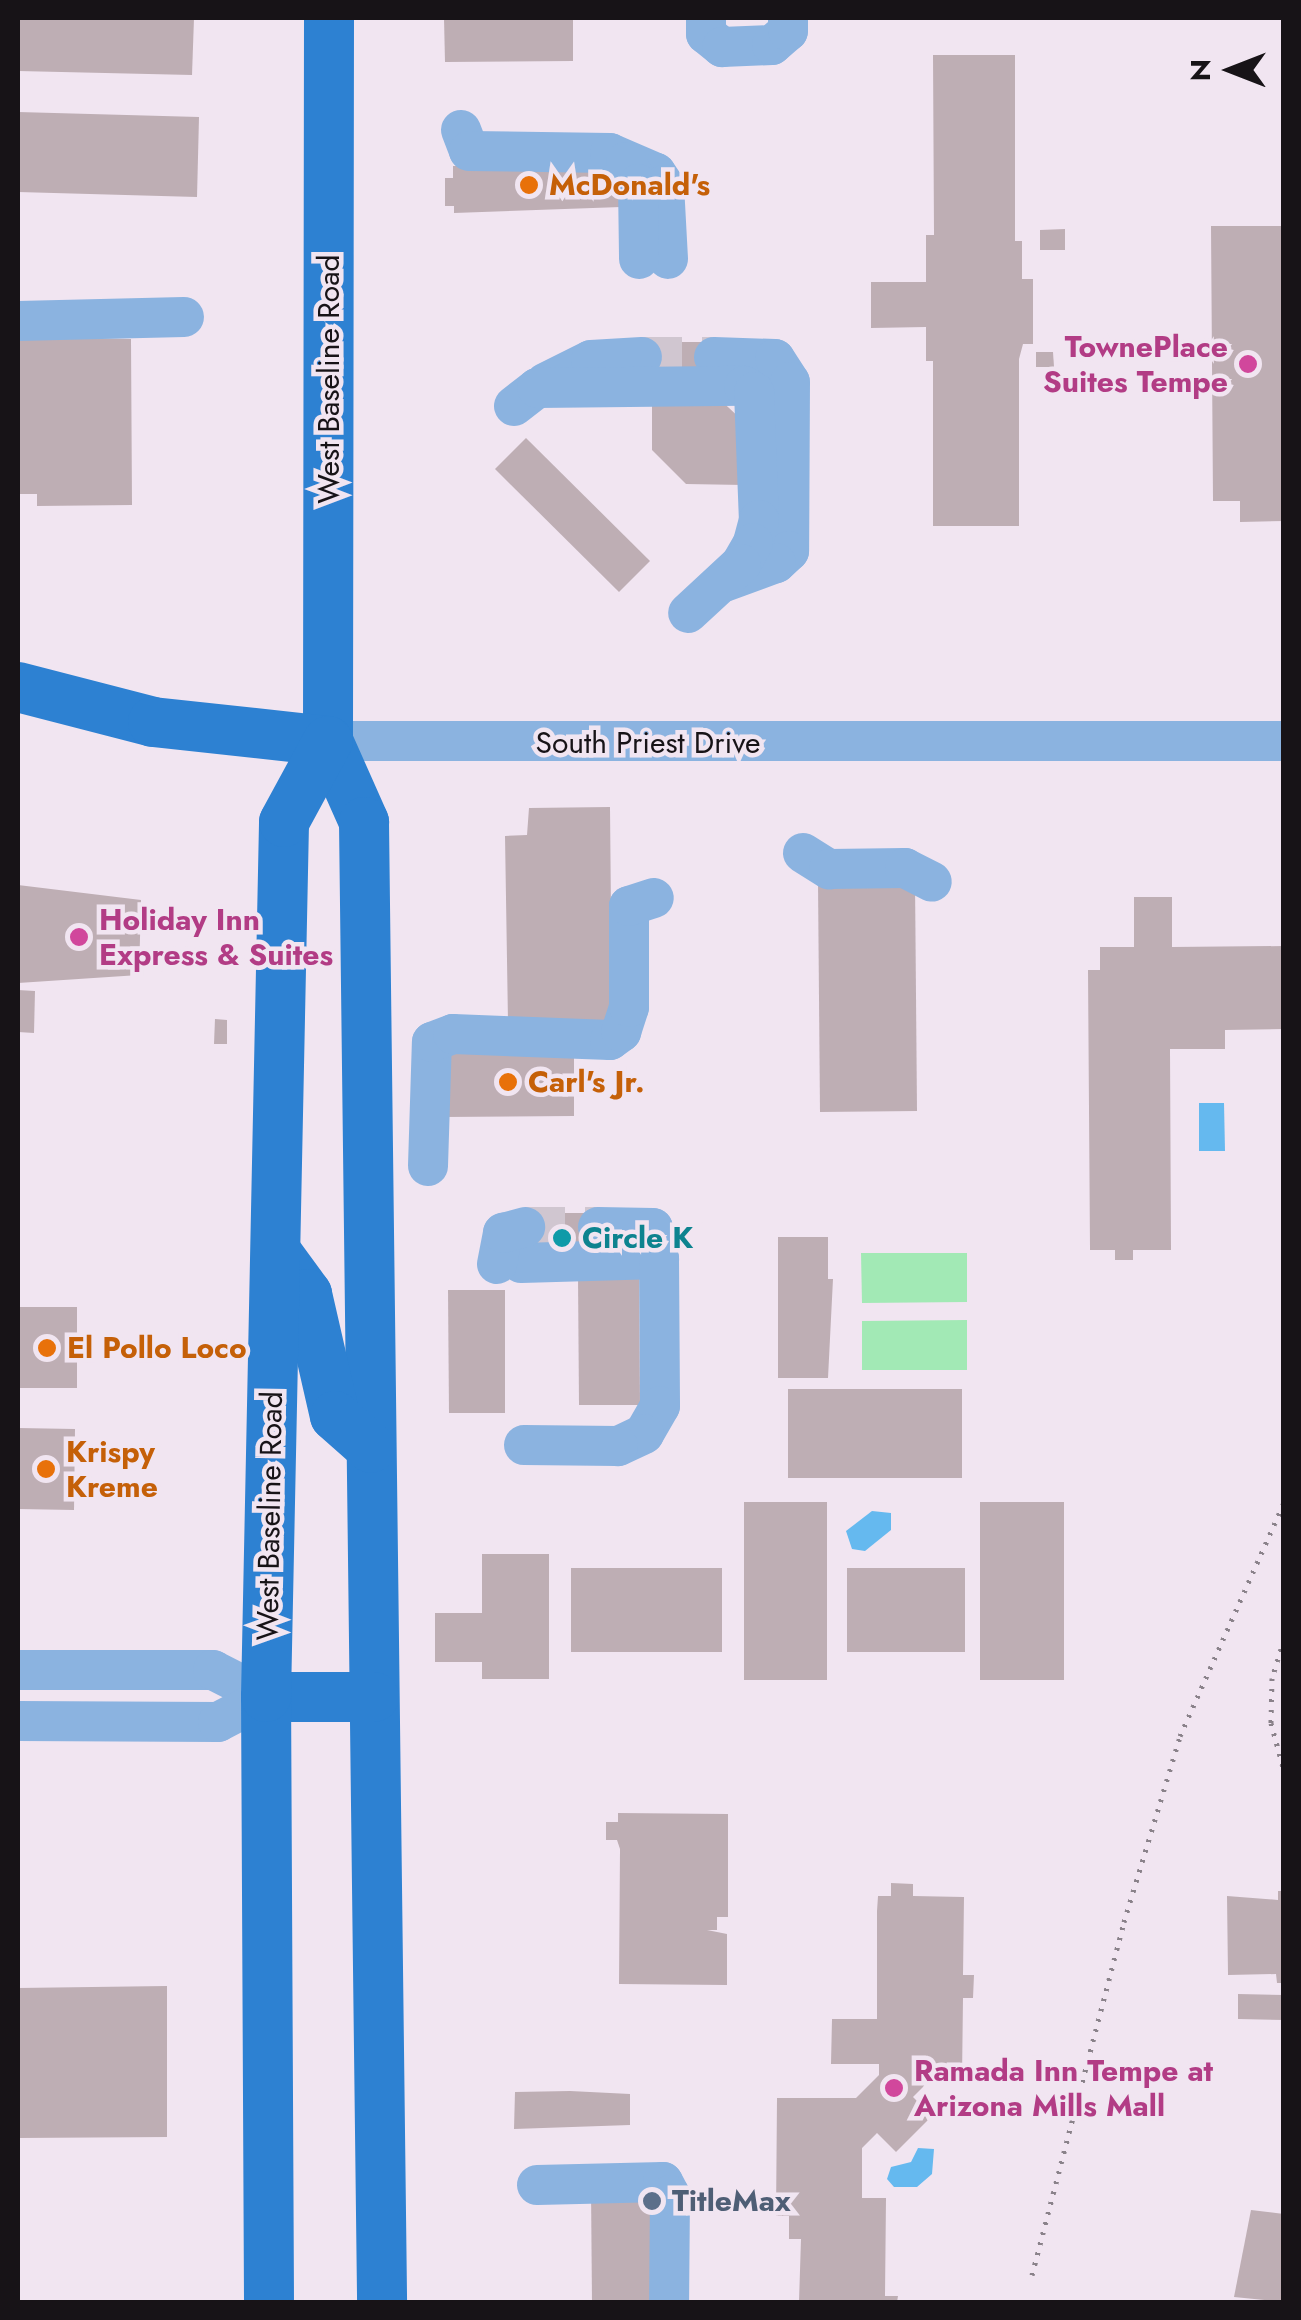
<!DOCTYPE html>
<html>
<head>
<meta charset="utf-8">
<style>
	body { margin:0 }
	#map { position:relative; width:1301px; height:2320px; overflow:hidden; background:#f1e5f1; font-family:Jost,sans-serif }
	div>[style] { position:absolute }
	.green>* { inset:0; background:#a2e9b5 }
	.water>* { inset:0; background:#65b9ef }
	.building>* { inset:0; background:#beaeb4 }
	.minor-tunnel>* { height:40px; margin-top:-20px; transform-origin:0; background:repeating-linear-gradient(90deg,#d0c6d0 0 40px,transparent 0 60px) }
	.path>* { height:5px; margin-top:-2.5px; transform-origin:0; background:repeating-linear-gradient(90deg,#8a828a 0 2.5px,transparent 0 10.5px) }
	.minor>* { height:40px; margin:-20px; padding:0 20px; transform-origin:20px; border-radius:20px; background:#8bb3e0 }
	.major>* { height:50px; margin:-25px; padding:0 25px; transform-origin:25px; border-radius:25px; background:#2d81d2 }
	.dots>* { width:28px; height:28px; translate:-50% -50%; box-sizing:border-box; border:5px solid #f1e5f1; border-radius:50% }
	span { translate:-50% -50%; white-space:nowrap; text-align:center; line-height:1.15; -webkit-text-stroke:9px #f1e5f1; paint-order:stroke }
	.food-label { font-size:30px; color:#c56008; font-weight:700 }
	.left { translate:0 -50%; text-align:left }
	.hotel-label { font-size:30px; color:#b23c85; font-weight:700 }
	.right { translate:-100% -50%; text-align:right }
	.street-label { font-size:30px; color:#171317 }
	.culture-label { font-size:30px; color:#0d838f; font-weight:700 }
	.service-label { font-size:30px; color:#4e5e75; font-weight:700 }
	.frame { position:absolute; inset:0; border:20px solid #171317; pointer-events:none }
	.north { position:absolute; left:1181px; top:20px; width:100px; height:100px; -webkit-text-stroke:8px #f1e5f1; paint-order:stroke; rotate:270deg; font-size:28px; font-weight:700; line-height:40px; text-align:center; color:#171317 }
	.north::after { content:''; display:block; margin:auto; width:35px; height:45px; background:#171317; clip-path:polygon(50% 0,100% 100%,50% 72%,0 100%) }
</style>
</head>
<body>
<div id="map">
	<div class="green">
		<div style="clip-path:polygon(861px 1253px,967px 1253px,967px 1302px,862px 1303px)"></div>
		<div style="clip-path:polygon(967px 1320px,967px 1370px,862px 1370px,862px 1321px)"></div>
	</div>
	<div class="water">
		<div style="clip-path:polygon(1199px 1103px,1224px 1103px,1225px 1151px,1199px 1151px)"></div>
		<div style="clip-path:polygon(872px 1511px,891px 1513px,891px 1530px,865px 1551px,852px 1549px,846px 1531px)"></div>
		<div style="clip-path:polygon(918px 2148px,934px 2149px,932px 2174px,917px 2187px,894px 2187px,887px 2179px,891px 2167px,911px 2162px)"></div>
	</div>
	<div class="building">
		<div style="clip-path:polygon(18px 18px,194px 18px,192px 75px,18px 71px)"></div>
		<div style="clip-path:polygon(444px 18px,573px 18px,573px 61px,445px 62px)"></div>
		<div style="clip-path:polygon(933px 55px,1015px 55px,1015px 241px,1022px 241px,1022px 279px,1033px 279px,1033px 344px,1023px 344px,1019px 359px,1019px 526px,933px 526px,933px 361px,926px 361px,926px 327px,871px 328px,871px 282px,926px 282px,926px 235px,934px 235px)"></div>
		<div style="clip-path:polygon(18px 112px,199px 117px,197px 197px,18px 192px)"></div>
		<div style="clip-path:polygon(453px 166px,613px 167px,621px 207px,454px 213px,454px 206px,445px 206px,445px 178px,453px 178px)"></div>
		<div style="clip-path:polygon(1211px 226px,1284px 226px,1284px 521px,1240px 522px,1240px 501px,1213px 501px)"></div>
		<div style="clip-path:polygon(1065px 229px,1065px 250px,1040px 250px,1040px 230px)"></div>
		<div style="clip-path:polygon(18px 337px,131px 339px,132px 505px,37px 506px,37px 494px,18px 494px)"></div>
		<div style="clip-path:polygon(642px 342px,713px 342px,712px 392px,745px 423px,744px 485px,686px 484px,652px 450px,652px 392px,642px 373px)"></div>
		<div style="clip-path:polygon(1036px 352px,1053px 352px,1054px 367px,1036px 367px)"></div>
		<div style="clip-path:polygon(526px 438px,650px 561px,619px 592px,495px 469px)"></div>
		<div style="clip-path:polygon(610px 807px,612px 1021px,508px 1022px,505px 836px,527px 835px,529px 808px)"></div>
		<div style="clip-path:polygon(915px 881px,917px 1111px,820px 1112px,818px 882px)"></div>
		<div style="clip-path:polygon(18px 885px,141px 900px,139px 975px,18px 983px)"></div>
		<div style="clip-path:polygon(1134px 897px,1172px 897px,1172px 947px,1284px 946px,1284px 1029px,1225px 1030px,1225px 1049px,1170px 1049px,1171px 1250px,1133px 1250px,1133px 1260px,1115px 1260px,1115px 1250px,1090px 1250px,1088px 970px,1100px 970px,1100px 947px,1134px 947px)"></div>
		<div style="clip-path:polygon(18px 990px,35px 991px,34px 1033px,18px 1032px)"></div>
		<div style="clip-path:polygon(215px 1019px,227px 1020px,227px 1044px,214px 1044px)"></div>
		<div style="clip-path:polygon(443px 1041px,574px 1048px,574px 1116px,443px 1117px)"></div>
		<div style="clip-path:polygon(525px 1213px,598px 1213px,598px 1248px,525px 1249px)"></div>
		<div style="clip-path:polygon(778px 1237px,828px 1237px,828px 1279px,833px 1279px,828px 1378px,778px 1378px)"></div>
		<div style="clip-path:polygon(639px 1273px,640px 1405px,579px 1405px,578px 1277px)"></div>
		<div style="clip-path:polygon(448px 1290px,505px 1290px,505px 1413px,449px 1413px)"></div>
		<div style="clip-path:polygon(18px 1307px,77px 1307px,77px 1388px,18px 1388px)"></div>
		<div style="clip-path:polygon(788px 1389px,962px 1389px,962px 1478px,788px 1478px)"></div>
		<div style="clip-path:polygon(18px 1428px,75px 1429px,74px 1510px,18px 1509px)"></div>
		<div style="clip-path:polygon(744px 1502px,827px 1502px,827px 1680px,744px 1680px)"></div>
		<div style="clip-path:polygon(980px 1502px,1064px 1502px,1064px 1680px,980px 1680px)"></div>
		<div style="clip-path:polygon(482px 1554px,549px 1554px,549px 1679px,482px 1679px,482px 1662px,435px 1662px,435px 1613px,482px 1613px)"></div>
		<div style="clip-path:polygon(571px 1568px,722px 1568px,722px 1652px,571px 1652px)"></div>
		<div style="clip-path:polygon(847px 1568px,965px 1568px,965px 1652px,847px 1652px)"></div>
		<div style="clip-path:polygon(618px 1813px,728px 1814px,728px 1917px,717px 1917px,717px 1930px,707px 1930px,727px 1934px,727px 1985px,619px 1984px,620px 1849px,617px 1840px,606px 1840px,606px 1822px,618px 1822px)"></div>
		<div style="clip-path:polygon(891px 1883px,913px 1884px,913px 1896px,964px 1897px,963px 1975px,974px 1975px,973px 1998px,963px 1998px,962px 2079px,931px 2079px,913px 2097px,932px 2116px,896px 2152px,877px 2133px,862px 2148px,862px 2198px,886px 2198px,885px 2296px,898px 2296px,897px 2302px,799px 2302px,801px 2239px,789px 2239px,789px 2216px,776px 2216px,777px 2098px,856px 2098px,879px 2075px,879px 2064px,831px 2064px,832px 2019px,877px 2019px,877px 1911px,878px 1896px,891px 1896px)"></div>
		<div style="clip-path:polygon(1278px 1891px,1284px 1891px,1284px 1983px,1277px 1983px,1276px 1974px,1228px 1975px,1227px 1896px,1278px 1900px)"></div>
		<div style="clip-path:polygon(167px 1986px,167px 2137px,18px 2138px,18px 1988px)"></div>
		<div style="clip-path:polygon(1238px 1994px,1284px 1995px,1284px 2020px,1238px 2019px)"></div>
		<div style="clip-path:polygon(570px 2091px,630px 2094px,630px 2125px,514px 2129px,515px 2092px)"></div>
		<div style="clip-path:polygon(659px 2188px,659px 2302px,592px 2302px,591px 2189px)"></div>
		<div style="clip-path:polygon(1251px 2210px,1284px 2214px,1284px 2302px,1234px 2297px)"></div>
	</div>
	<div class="minor-tunnel">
		<div style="left:642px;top:357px;width:72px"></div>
		<div style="left:525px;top:1227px;width:73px"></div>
	</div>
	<div class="path">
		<div style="left:1284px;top:1639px;width:41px;rotate:107.1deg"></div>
		<div style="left:1272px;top:1678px;width:45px;rotate:91.3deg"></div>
		<div style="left:1271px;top:1723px;width:50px;rotate:74.8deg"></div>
		<div style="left:1032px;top:2275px;width:365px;rotate:-75.4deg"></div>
		<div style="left:1124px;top:1922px;width:194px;rotate:-73.2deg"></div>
		<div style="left:1180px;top:1736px;width:256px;rotate:-66deg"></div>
	</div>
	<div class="minor">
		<div style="left:706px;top:18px;width:16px;rotate:90deg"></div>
		<div style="left:706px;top:34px;width:21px;rotate:39deg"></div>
		<div style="left:722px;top:47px;width:50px;rotate:-2.3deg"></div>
		<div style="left:772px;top:45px;width:21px;rotate:-41deg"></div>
		<div style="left:788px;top:31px;width:13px;rotate:-90deg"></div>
		<div style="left:461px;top:130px;width:22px;rotate:69deg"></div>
		<div style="left:469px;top:151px;width:141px;rotate:0.8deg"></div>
		<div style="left:610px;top:153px;width:50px;rotate:23.5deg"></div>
		<div style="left:656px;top:173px;width:14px;rotate:56deg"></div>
		<div style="left:664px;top:185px;width:74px;rotate:86.9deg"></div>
		<div style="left:626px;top:162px;width:25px;rotate:61deg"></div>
		<div style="left:638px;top:184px;width:75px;rotate:89.2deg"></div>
		<div style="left:18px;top:321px;width:166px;rotate:-1.4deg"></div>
		<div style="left:714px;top:357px;width:61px;rotate:1.9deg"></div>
		<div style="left:775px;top:359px;width:27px;rotate:57deg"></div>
		<div style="left:790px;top:382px;width:169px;rotate:90.3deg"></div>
		<div style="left:789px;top:551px;width:18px;rotate:137deg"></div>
		<div style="left:776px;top:563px;width:55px;rotate:159.9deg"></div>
		<div style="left:545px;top:383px;width:51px;rotate:-26.6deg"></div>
		<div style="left:591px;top:360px;width:51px;rotate:-3.4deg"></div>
		<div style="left:514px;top:406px;width:29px;rotate:-38deg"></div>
		<div style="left:537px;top:388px;width:207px;rotate:-0.6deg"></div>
		<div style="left:744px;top:386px;width:12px;rotate:31deg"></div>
		<div style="left:754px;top:392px;width:128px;rotate:87.8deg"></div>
		<div style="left:759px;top:520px;width:24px;rotate:105deg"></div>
		<div style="left:753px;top:543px;width:24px;rotate:120deg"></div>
		<div style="left:741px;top:564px;width:72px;rotate:137.2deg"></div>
		<div style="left:328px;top:741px;width:956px"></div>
		<div style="left:803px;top:853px;width:31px;rotate:32deg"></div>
		<div style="left:829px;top:869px;width:76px;rotate:-0.8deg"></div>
		<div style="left:905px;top:868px;width:30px;rotate:27deg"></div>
		<div style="left:428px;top:1166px;width:124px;rotate:-88.2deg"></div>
		<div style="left:432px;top:1042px;width:22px;rotate:-21deg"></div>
		<div style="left:453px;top:1034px;width:157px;rotate:2.2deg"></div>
		<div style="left:610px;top:1040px;width:14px;rotate:-36deg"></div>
		<div style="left:621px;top:1032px;width:26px;rotate:-72deg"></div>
		<div style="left:629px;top:1007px;width:101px;rotate:-90deg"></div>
		<div style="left:629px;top:906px;width:26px;rotate:-18deg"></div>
		<div style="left:598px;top:1227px;width:55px;rotate:1deg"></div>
		<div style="left:653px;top:1228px;width:32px;rotate:79deg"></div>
		<div style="left:521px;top:1263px;width:138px;rotate:-1.7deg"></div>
		<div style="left:659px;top:1259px;width:147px;rotate:89.6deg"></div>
		<div style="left:660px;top:1406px;width:32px;rotate:120deg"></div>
		<div style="left:644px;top:1434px;width:29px;rotate:155deg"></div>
		<div style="left:618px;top:1446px;width:94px;rotate:-179.4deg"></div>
		<div style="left:497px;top:1264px;width:32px;rotate:-79deg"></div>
		<div style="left:503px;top:1233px;width:23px;rotate:-15deg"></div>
		<div style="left:18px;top:1670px;width:195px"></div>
		<div style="left:213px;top:1670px;width:59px;rotate:27deg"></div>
		<div style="left:18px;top:1721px;width:200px;rotate:0.3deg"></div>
		<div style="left:218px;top:1722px;width:54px;rotate:-27.5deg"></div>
		<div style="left:537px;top:2185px;width:126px;rotate:-1.4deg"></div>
		<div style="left:663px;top:2182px;width:15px;rotate:62deg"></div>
		<div style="left:670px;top:2195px;width:107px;rotate:90.5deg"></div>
	</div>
	<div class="major">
		<div style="left:329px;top:18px;width:723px;rotate:90.08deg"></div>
		<div style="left:328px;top:741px;width:89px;rotate:66deg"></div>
		<div style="left:364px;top:822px;width:1480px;rotate:89.3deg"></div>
		<div style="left:18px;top:687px;width:139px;rotate:14.5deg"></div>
		<div style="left:153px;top:722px;width:176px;rotate:6.2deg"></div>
		<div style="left:277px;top:1253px;width:51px;rotate:53.8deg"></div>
		<div style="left:307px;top:1294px;width:125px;rotate:77.1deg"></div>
		<div style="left:335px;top:1416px;width:48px;rotate:41.6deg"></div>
		<div style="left:266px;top:1697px;width:108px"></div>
		<div style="left:269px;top:2302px;width:605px;rotate:-90.28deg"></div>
		<div style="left:266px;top:1697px;width:875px;rotate:-88.82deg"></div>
		<div style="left:284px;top:822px;width:92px;rotate:-61.5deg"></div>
	</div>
	<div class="dots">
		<div style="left:529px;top:185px;background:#e8710a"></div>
		<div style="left:1248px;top:364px;background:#d1479c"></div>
		<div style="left:79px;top:937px;background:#d1479c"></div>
		<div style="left:508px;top:1082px;background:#e8710a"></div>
		<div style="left:562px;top:1238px;background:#0f9aa8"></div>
		<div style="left:47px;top:1348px;background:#e8710a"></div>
		<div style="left:46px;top:1469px;background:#e8710a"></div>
		<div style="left:894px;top:2088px;background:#d1479c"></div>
		<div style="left:652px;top:2201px;background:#5c6f8a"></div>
	</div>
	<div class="food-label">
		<span class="left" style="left:549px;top:185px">McDonald's</span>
		<span class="left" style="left:528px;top:1082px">Carl's Jr.</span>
		<span class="left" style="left:67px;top:1348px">El Pollo Loco</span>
		<span class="left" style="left:66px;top:1469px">Krispy<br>Kreme</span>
	</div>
	<div class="hotel-label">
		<span class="right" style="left:1228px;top:364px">TownePlace<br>Suites Tempe</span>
		<span class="left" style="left:99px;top:937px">Holiday Inn<br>Express &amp; Suites</span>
		<span class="left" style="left:914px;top:2088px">Ramada Inn Tempe at<br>Arizona Mills Mall</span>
	</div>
	<div class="street-label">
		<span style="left:329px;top:379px;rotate:-90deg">West Baseline Road</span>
		<span style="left:648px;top:743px">South Priest Drive</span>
		<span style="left:270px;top:1516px;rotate:-89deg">West Baseline Road</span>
	</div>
	<div class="culture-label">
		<span class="left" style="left:582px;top:1238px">Circle K</span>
	</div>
	<div class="service-label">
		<span class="left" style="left:672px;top:2201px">TitleMax</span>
	</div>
	<div class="frame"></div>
	<div class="north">N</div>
</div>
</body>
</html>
